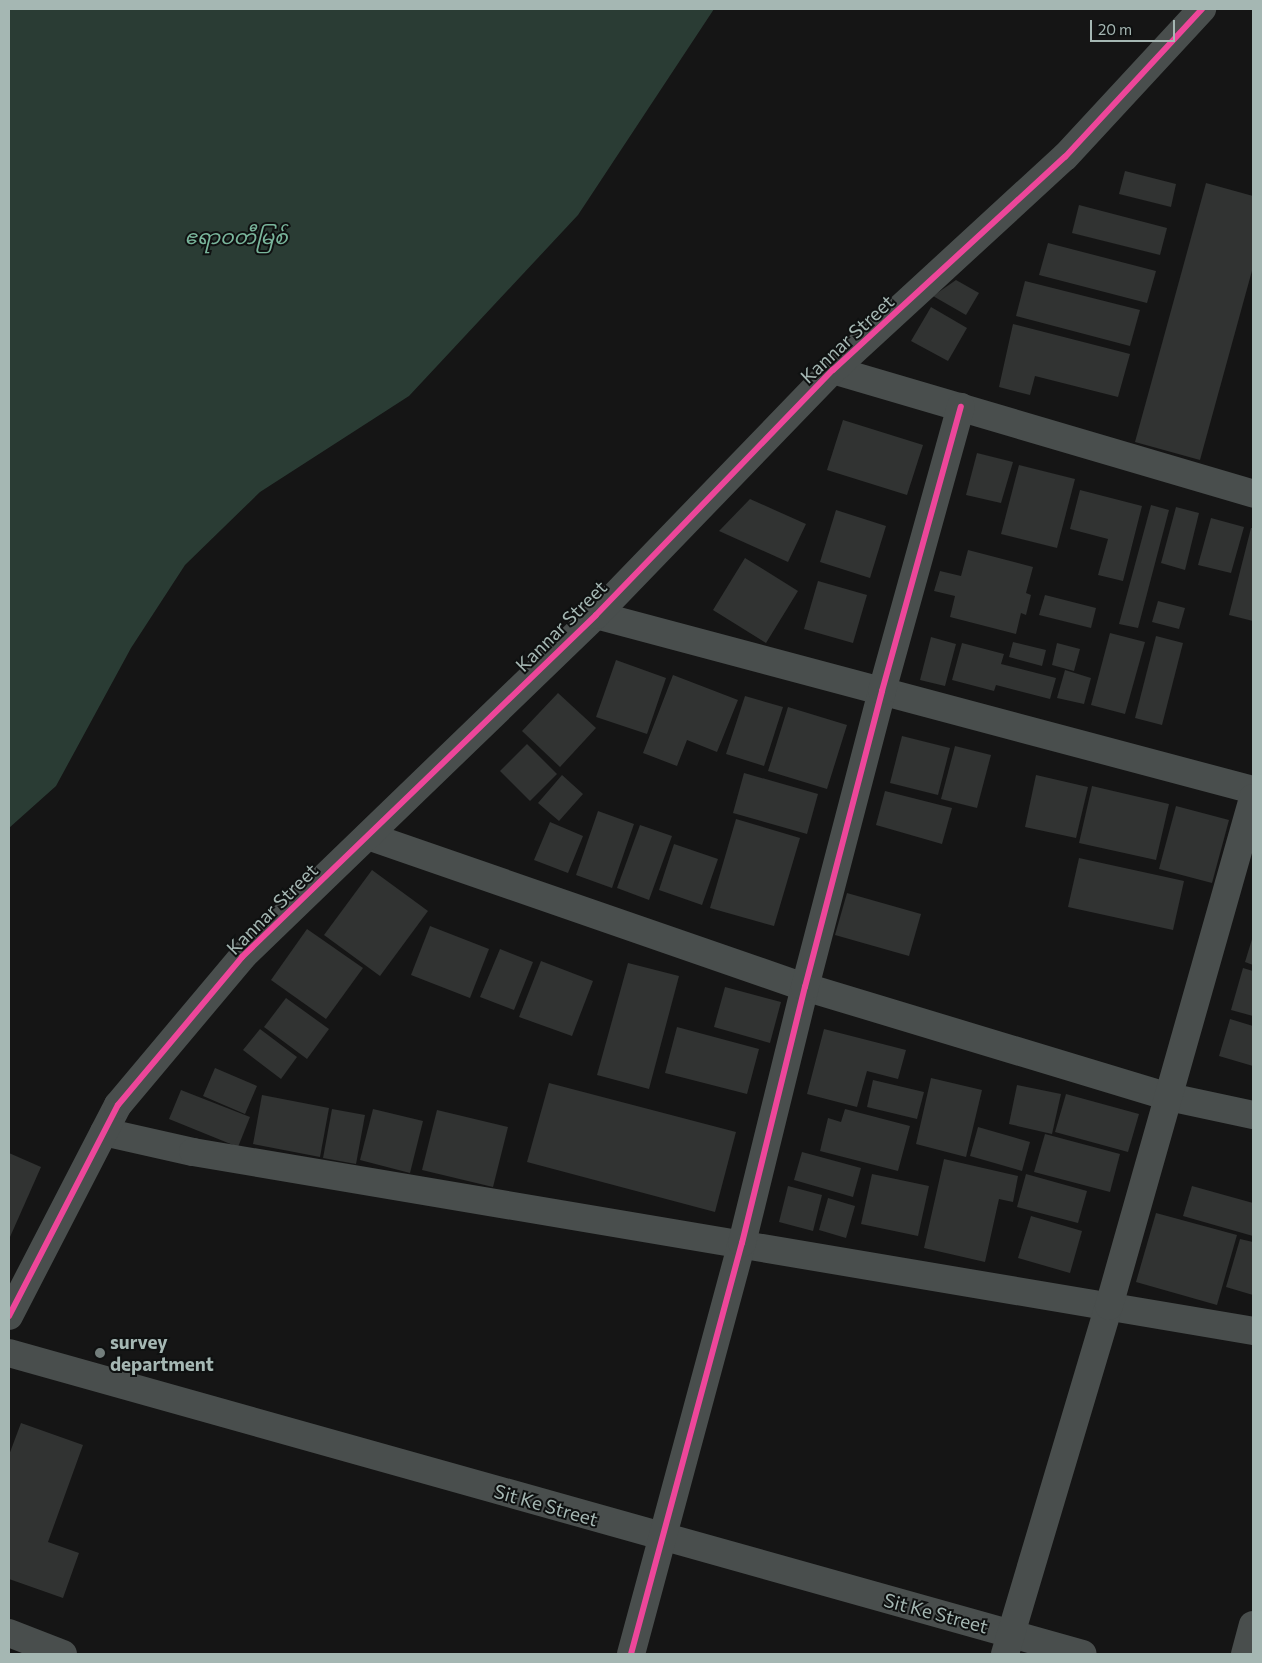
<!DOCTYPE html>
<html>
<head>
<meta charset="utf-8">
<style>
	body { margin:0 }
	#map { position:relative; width:1262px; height:1663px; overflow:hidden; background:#151515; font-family:Commissioner,"Noto Sans Myanmar",sans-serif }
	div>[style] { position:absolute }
	.water>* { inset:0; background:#2a3c34 }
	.building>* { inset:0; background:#313332 }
	.minor>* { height:28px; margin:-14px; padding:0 14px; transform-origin:14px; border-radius:14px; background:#494e4d }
	.cycleway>* { height:6px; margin:-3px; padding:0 3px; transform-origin:3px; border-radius:3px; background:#ed469a }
	.dots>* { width:14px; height:14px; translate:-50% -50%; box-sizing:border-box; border:2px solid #0f1111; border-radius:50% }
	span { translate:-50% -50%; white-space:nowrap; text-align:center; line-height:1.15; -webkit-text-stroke:4px #0f1111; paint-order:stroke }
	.street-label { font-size:19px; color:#a5b7b3 }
	.poi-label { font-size:19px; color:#a5b7b3; font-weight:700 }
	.left { translate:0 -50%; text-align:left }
	.water-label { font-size:20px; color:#79b59b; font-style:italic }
	.frame { position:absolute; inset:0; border:10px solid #a5b7b3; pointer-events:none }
	.scale { position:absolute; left:1090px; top:20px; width:85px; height:22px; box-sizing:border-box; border:2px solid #a5b7b3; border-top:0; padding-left:6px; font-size:15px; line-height:18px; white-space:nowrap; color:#a5b7b3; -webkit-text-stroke:4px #0f1111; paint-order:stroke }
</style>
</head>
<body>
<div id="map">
	<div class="water">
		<div style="clip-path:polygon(9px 9px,714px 9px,578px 215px,409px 396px,260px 492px,185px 565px,131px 648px,56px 786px,9px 828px)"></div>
	</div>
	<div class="building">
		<div style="clip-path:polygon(1125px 171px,1176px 184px,1171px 207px,1119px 194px)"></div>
		<div style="clip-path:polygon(1206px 183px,1253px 196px,1253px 267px,1200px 460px,1135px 442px)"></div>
		<div style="clip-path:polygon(1079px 205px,1167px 228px,1160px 255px,1072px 233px)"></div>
		<div style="clip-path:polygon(1048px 243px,1156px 271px,1147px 303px,1039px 275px)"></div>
		<div style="clip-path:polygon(956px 280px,979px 293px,966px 315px,933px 296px)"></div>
		<div style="clip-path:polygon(1025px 281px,1140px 310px,1130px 346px,1016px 316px)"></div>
		<div style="clip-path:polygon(931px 307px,967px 328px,948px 361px,911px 341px)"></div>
		<div style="clip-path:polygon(1013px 324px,1130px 354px,1118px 397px,1035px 376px,1030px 395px,999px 387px)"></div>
		<div style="clip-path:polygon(843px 420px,923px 445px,907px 495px,827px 470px)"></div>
		<div style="clip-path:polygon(977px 453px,1013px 462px,1001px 503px,966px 495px)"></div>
		<div style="clip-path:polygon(1019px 465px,1075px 479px,1057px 548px,1001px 534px)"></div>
		<div style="clip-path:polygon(1080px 490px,1142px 506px,1123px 581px,1098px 575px,1108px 539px,1070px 529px)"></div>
		<div style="clip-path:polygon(750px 499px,806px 524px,788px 562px,719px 531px)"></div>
		<div style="clip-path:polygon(1151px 505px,1169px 510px,1138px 628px,1119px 624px)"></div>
		<div style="clip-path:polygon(1176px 507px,1199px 513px,1185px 570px,1161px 563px)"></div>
		<div style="clip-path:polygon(836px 510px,886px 526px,870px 578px,820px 562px)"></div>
		<div style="clip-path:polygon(1211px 518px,1244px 527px,1231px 573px,1198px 565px)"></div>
		<div style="clip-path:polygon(1251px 528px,1253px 528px,1253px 621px,1229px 615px)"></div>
		<div style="clip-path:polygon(968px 550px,1033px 567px,1026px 593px,1031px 595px,1026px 615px,1021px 613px,1016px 634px,950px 617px,955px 596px,934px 591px,940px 571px,961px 576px)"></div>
		<div style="clip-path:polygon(745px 558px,798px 591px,766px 643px,713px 610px)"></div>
		<div style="clip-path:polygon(818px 581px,867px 595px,853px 643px,804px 629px)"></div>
		<div style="clip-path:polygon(1045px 595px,1096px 608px,1091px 628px,1039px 615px)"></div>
		<div style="clip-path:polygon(1158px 601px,1185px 608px,1179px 629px,1152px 622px)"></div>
		<div style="clip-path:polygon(1110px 633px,1145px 642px,1125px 714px,1091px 705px)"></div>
		<div style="clip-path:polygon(1156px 636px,1183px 643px,1162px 725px,1135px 718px)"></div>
		<div style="clip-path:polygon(931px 637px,956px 644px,945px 686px,920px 680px)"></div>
		<div style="clip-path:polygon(1013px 642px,1046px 650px,1042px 666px,1009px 657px)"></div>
		<div style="clip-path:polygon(962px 643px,1004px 654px,1001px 664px,1056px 678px,1050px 699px,996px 685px,994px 691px,952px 680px)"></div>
		<div style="clip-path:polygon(1057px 643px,1080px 649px,1074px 671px,1052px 665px)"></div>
		<div style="clip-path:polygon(616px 660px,666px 678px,647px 734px,596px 717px)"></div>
		<div style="clip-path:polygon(1065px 670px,1091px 678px,1084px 704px,1057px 698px)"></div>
		<div style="clip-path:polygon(673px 675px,738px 700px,717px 752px,687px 740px,677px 766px,643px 753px)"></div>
		<div style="clip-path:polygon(558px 693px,596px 728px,560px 767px,522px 731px)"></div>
		<div style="clip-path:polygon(745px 696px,783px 707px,764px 766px,726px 754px)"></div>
		<div style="clip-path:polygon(788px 707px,847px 725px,827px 789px,768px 771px)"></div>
		<div style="clip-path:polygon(902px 736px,950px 748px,938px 795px,890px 783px)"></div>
		<div style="clip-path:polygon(527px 744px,557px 774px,530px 801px,500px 771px)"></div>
		<div style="clip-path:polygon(955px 746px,991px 755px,977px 808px,941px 799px)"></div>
		<div style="clip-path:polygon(744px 773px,818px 794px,807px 834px,733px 813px)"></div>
		<div style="clip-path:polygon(562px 775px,583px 794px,559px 821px,538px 803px)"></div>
		<div style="clip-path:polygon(1036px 775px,1088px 787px,1076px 838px,1025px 827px)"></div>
		<div style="clip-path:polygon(1092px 786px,1169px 804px,1156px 860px,1079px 843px)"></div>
		<div style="clip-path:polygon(885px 791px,952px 808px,942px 844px,876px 825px)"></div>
		<div style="clip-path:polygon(1176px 806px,1229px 820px,1212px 883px,1159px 869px)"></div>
		<div style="clip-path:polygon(598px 811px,634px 824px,612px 888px,576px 875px)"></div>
		<div style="clip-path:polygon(736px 819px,800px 838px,774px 926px,710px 908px)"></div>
		<div style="clip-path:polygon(550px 822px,583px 836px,568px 873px,534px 860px)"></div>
		<div style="clip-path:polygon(640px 825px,672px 836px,649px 900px,617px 888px)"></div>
		<div style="clip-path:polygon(674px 844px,718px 859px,702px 905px,659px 890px)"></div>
		<div style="clip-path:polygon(1079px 858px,1184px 881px,1173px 930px,1068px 907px)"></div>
		<div style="clip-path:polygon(372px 870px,428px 911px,380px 976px,324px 935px)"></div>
		<div style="clip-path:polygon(847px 893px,921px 914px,909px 956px,835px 935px)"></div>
		<div style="clip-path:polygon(430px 926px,489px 949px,470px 998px,411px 975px)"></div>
		<div style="clip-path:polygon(307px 929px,363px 968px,326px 1019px,271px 980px)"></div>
		<div style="clip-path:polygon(1253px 936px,1253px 965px,1245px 962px)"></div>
		<div style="clip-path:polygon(500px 949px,533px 962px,514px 1010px,480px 997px)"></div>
		<div style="clip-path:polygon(541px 961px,593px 981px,572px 1036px,519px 1017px)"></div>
		<div style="clip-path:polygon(628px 963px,679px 976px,649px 1089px,597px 1075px)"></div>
		<div style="clip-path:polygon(1243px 968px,1253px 971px,1253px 1016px,1231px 1010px)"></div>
		<div style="clip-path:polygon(725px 987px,781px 1002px,770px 1043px,714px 1027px)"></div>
		<div style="clip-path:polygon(286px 998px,329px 1029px,307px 1059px,264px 1027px)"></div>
		<div style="clip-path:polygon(1230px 1019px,1253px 1026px,1253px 1066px,1219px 1056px)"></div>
		<div style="clip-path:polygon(677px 1027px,759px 1049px,747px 1094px,665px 1073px)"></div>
		<div style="clip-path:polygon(260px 1029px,297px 1057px,281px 1079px,243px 1050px)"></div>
		<div style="clip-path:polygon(824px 1029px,906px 1050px,898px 1079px,867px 1071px,857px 1107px,807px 1094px)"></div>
		<div style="clip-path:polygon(215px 1068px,257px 1086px,245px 1114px,203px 1096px)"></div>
		<div style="clip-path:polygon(931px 1078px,982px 1090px,966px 1157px,916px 1144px)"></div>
		<div style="clip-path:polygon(873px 1080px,924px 1092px,917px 1119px,867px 1107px)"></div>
		<div style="clip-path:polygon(549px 1083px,736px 1132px,715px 1212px,527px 1162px)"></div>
		<div style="clip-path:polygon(1017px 1085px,1061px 1094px,1052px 1134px,1009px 1124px)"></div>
		<div style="clip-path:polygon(181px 1090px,250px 1117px,238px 1147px,169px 1119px)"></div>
		<div style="clip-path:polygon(1066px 1094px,1139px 1114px,1128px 1152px,1055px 1132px)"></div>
		<div style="clip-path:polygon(262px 1095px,329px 1108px,320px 1157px,253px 1144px)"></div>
		<div style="clip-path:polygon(332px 1109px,365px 1115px,356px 1164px,323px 1158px)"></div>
		<div style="clip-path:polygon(373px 1109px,423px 1121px,410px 1173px,360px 1160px)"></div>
		<div style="clip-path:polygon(845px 1109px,910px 1126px,898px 1171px,820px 1151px,828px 1118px,841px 1122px)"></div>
		<div style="clip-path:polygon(437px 1110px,508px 1127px,493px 1187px,422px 1170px)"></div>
		<div style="clip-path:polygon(978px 1127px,1030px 1142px,1022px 1171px,970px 1156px)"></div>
		<div style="clip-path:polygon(1045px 1134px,1120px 1154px,1110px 1192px,1034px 1172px)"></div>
		<div style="clip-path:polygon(802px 1152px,861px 1168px,853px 1197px,794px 1180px)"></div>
		<div style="clip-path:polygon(9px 1153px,41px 1167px,10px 1237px,9px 1237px)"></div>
		<div style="clip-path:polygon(944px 1159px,1018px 1176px,1013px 1202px,999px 1199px,985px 1262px,924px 1248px)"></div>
		<div style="clip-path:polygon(872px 1174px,929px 1186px,918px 1236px,861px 1224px)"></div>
		<div style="clip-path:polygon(1026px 1174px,1087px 1191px,1078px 1223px,1017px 1207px)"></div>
		<div style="clip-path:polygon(788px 1186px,822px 1195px,813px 1231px,779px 1222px)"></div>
		<div style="clip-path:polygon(1192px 1186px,1253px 1203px,1253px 1236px,1183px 1216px)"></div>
		<div style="clip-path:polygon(828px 1198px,855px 1206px,846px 1238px,819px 1230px)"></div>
		<div style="clip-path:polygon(1156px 1213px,1237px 1235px,1217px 1305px,1136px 1282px)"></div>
		<div style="clip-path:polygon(1031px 1216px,1082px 1231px,1070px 1273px,1018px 1258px)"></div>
		<div style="clip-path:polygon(1240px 1239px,1253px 1242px,1253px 1295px,1226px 1287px)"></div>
		<div style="clip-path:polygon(21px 1423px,83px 1445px,48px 1542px,79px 1553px,63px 1598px,9px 1579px,9px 1455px)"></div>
	</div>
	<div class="minor">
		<div style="left:833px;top:370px;width:438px;rotate:16.4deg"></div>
		<div style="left:596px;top:615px;width:680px;rotate:14.92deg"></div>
		<div style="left:368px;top:836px;width:462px;rotate:19.1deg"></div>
		<div style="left:805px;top:987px;width:380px;rotate:16.8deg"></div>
		<div style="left:1169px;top:1097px;width:86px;rotate:12.1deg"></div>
		<div style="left:104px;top:1132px;width:91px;rotate:12.7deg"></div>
		<div style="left:193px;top:1152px;width:1075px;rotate:9.58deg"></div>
		<div style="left:9px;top:1316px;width:237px;rotate:-62.7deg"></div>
		<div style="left:118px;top:1105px;width:193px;rotate:-50deg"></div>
		<div style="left:242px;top:957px;width:492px;rotate:-44deg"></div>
		<div style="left:596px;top:615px;width:341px;rotate:-46deg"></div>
		<div style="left:833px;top:370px;width:315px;rotate:-42.6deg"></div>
		<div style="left:1065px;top:157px;width:202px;rotate:-47.2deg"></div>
		<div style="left:9px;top:1353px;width:1115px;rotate:15.66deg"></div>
		<div style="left:9px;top:1633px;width:58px;rotate:21.3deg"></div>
		<div style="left:631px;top:1654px;width:426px;rotate:-74.9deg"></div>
		<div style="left:742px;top:1243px;width:264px;rotate:-76.2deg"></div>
		<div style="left:805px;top:987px;width:306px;rotate:-75.4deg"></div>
		<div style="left:882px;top:691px;width:295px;rotate:-74.5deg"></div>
		<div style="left:1005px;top:1654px;width:363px;rotate:-73.4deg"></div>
		<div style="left:1109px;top:1306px;width:528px;rotate:-74.17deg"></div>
		<div style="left:1245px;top:1654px;width:30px;rotate:-75deg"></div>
	</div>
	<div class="cycleway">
		<div style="left:9px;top:1316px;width:237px;rotate:-62.7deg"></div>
		<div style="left:118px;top:1105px;width:193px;rotate:-50deg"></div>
		<div style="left:242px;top:957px;width:492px;rotate:-44deg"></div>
		<div style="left:596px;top:615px;width:341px;rotate:-46deg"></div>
		<div style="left:833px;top:370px;width:315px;rotate:-42.6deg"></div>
		<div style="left:1065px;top:157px;width:202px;rotate:-47.2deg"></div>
		<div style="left:631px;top:1654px;width:426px;rotate:-74.9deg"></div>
		<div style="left:742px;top:1243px;width:264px;rotate:-76.2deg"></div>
		<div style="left:805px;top:987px;width:306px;rotate:-75.4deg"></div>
		<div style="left:882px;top:691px;width:295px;rotate:-74.5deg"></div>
	</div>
	<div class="dots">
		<div style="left:100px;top:1353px;background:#737e7c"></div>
	</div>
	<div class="street-label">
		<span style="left:847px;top:339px;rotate:-43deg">Kannar Street</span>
		<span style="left:561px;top:626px;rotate:-45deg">Kannar Street</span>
		<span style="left:272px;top:909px;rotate:-45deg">Kannar Street</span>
		<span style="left:546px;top:1505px;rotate:16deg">Sit Ke Street</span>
		<span style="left:936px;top:1613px;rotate:15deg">Sit Ke Street</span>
	</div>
	<div class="poi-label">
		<span class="left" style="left:110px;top:1353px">survey<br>department</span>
	</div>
	<div class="water-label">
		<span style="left:236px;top:236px">ဧရာဝတီမြစ်</span>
	</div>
	<div class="frame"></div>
	<div class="scale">20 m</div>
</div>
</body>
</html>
